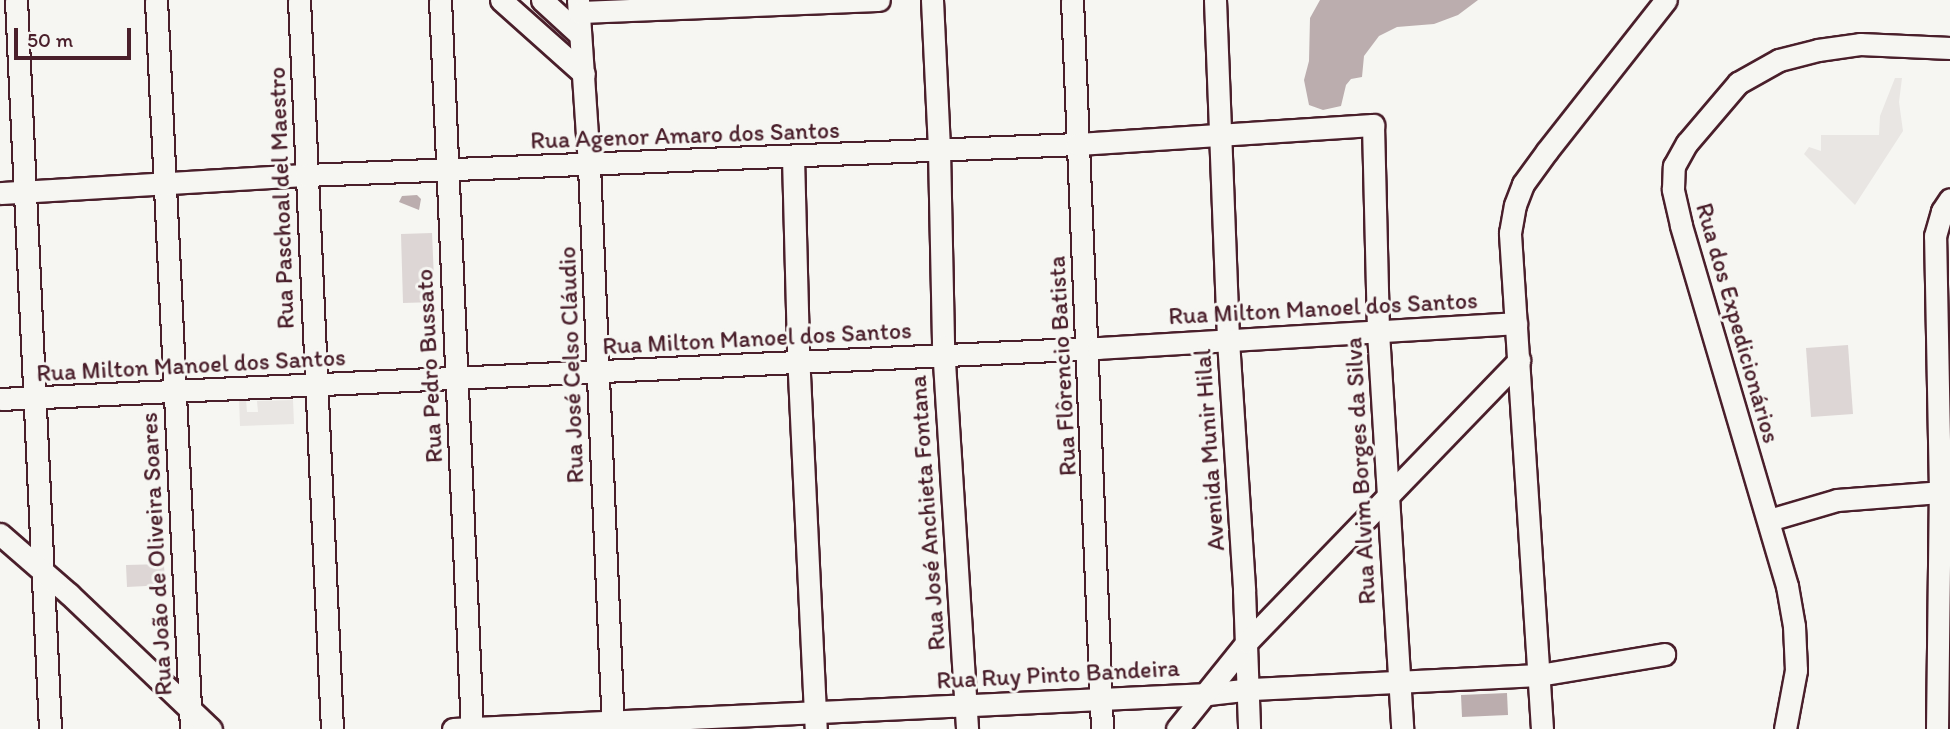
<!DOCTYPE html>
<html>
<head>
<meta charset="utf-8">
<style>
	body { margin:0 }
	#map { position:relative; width:1950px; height:729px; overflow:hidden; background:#f6f6f2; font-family:Itim,sans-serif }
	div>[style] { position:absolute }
	.built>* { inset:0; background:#e9e6e3 }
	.green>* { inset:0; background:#ddd6d5 }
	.water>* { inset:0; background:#bbadae }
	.roads { filter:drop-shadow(2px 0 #4a1f2b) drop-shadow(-2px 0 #4a1f2b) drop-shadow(0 2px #4a1f2b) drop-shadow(0 -2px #4a1f2b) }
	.minor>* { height:21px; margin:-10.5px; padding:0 10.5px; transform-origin:10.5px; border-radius:10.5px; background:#f6f6f2 }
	span { translate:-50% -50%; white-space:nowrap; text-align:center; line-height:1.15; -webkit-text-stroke:6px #f6f6f2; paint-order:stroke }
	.street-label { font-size:24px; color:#4a1f2b }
	.scale { position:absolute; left:14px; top:28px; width:117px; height:32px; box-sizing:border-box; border:4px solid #4a1f2b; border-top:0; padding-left:9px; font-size:21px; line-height:24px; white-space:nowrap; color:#4a1f2b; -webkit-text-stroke:5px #f6f6f2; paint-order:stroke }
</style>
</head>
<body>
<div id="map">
	<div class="built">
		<div style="clip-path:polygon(1895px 78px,1902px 78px,1899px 102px,1903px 131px,1855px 205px,1804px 154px,1809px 147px,1821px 151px,1821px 135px,1879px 135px,1880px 116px)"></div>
		<div style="clip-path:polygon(239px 399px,246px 399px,247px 412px,258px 412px,257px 401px,293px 400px,294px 424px,240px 426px)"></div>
	</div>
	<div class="green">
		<div style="clip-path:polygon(432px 233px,435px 302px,403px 303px,401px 234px)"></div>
		<div style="clip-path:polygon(1848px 345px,1853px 414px,1811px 417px,1806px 348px)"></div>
		<div style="clip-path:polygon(164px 564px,165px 585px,127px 587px,126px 565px)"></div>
	</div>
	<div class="water">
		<div style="clip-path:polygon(1320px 0,1478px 0,1458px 15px,1434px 24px,1397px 27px,1379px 36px,1364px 56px,1362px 77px,1351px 79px,1346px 85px,1341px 106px,1323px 110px,1309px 105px,1304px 80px,1309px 61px,1310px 18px)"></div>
		<div style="clip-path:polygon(417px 195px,421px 199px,419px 210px,399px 202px,402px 196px)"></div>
		<div style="clip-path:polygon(1507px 693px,1508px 715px,1462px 717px,1461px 695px)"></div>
	</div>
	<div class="roads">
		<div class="minor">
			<div style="left:16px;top:0;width:730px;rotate:87.33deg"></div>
			<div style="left:156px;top:0;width:730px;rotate:87.25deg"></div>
			<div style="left:299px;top:0;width:730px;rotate:87.41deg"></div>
			<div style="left:440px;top:0;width:730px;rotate:87.49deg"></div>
			<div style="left:501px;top:0;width:111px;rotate:41.7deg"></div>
			<div style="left:542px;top:0;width:50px;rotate:42.6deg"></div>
			<div style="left:578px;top:0;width:166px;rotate:86.2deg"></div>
			<div style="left:589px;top:166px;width:564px;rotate:87.56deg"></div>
			<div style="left:932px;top:0;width:150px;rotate:87.3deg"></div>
			<div style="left:939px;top:150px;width:196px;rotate:88.8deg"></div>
			<div style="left:943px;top:346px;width:384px;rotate:86.4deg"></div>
			<div style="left:1072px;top:0;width:730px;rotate:87.64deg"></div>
			<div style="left:1215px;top:0;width:340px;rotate:87.8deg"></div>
			<div style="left:1228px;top:340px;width:251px;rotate:86.3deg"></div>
			<div style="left:1244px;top:590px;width:139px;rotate:87.9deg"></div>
			<div style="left:579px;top:12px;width:300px;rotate:-2.3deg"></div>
			<div style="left:793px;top:157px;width:196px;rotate:88.5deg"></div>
			<div style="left:798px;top:353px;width:376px;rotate:87.3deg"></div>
			<div style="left:0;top:193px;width:307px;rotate:-3.4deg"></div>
			<div style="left:306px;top:175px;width:772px;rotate:-2.3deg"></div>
			<div style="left:1077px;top:144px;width:297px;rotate:-3.7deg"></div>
			<div style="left:1373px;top:125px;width:207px;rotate:88.6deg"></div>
			<div style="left:1378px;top:332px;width:398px;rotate:86.5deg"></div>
			<div style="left:0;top:399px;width:1099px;rotate:-2.66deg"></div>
			<div style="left:1098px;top:348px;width:419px;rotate:-3.4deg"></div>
			<div style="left:1769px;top:520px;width:71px;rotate:-16.4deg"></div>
			<div style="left:1837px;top:500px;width:103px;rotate:-4.4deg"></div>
			<div style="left:0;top:534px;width:91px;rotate:41deg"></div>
			<div style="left:69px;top:594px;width:196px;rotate:43.6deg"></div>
			<div style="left:453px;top:729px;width:756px;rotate:-2.65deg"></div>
			<div style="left:1208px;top:694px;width:44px;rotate:-6.5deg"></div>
			<div style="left:1252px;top:689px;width:287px;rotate:-2.8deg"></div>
			<div style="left:1539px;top:675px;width:127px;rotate:-9.5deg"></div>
			<div style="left:1177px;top:729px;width:112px;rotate:-51.2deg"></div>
			<div style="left:1247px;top:642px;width:392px;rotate:-46deg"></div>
			<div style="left:1542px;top:729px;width:497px;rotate:-93.7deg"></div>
			<div style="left:1510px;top:233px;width:28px;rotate:-80deg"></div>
			<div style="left:1515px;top:205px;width:22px;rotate:-69deg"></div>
			<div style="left:1523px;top:184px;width:41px;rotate:-54deg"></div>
			<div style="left:1547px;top:151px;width:192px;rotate:-51.8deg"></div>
			<div style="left:1785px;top:729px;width:60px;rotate:-79.4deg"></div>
			<div style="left:1796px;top:670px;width:44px;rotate:-92.6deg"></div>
			<div style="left:1794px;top:626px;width:41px;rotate:-99.9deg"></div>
			<div style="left:1787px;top:586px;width:376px;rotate:-106.4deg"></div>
			<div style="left:1681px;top:225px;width:37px;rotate:-103deg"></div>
			<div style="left:1673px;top:189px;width:23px;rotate:-88deg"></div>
			<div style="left:1674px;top:166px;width:26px;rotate:-61deg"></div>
			<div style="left:1687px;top:143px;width:79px;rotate:-49.6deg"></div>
			<div style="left:1738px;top:83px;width:47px;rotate:-29.3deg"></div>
			<div style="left:1779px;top:60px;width:40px;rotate:-14.4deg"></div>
			<div style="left:1818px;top:50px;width:42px;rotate:-8.1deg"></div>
			<div style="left:1860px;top:44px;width:90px;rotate:2.5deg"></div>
			<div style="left:1937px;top:729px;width:237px;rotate:-89.3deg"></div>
			<div style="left:1940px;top:492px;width:256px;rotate:-91.1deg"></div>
			<div style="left:1935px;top:236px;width:26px;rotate:-74deg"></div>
			<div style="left:1942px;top:211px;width:14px;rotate:-56deg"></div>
		</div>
	</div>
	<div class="street-label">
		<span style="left:685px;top:135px;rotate:-2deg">Rua Agenor Amaro dos Santos</span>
		<span style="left:281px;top:198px;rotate:-92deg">Rua Paschoal del Maestro</span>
		<span style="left:1323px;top:308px;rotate:-3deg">Rua Milton Manoel dos Santos</span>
		<span style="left:1738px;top:323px;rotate:74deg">Rua dos Expedicionários</span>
		<span style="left:757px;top:338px;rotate:-3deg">Rua Milton Manoel dos Santos</span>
		<span style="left:191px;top:365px;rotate:-3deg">Rua Milton Manoel dos Santos</span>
		<span style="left:571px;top:365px;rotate:-92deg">Rua José Celso Cláudio</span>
		<span style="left:429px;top:366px;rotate:-93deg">Rua Pedro Bussato</span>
		<span style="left:1062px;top:366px;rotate:-93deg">Rua Flôrencio Batista</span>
		<span style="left:1209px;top:450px;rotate:-94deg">Avenida Munir Hilal</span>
		<span style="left:1360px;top:471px;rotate:-93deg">Rua Alvim Borges da Silva</span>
		<span style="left:927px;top:513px;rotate:-94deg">Rua José Anchieta Fontana</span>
		<span style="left:156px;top:554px;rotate:-93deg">Rua João de Oliveira Soares</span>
		<span style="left:1058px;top:674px;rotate:-3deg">Rua Ruy Pinto Bandeira</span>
	</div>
	<div class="scale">50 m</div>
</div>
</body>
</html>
